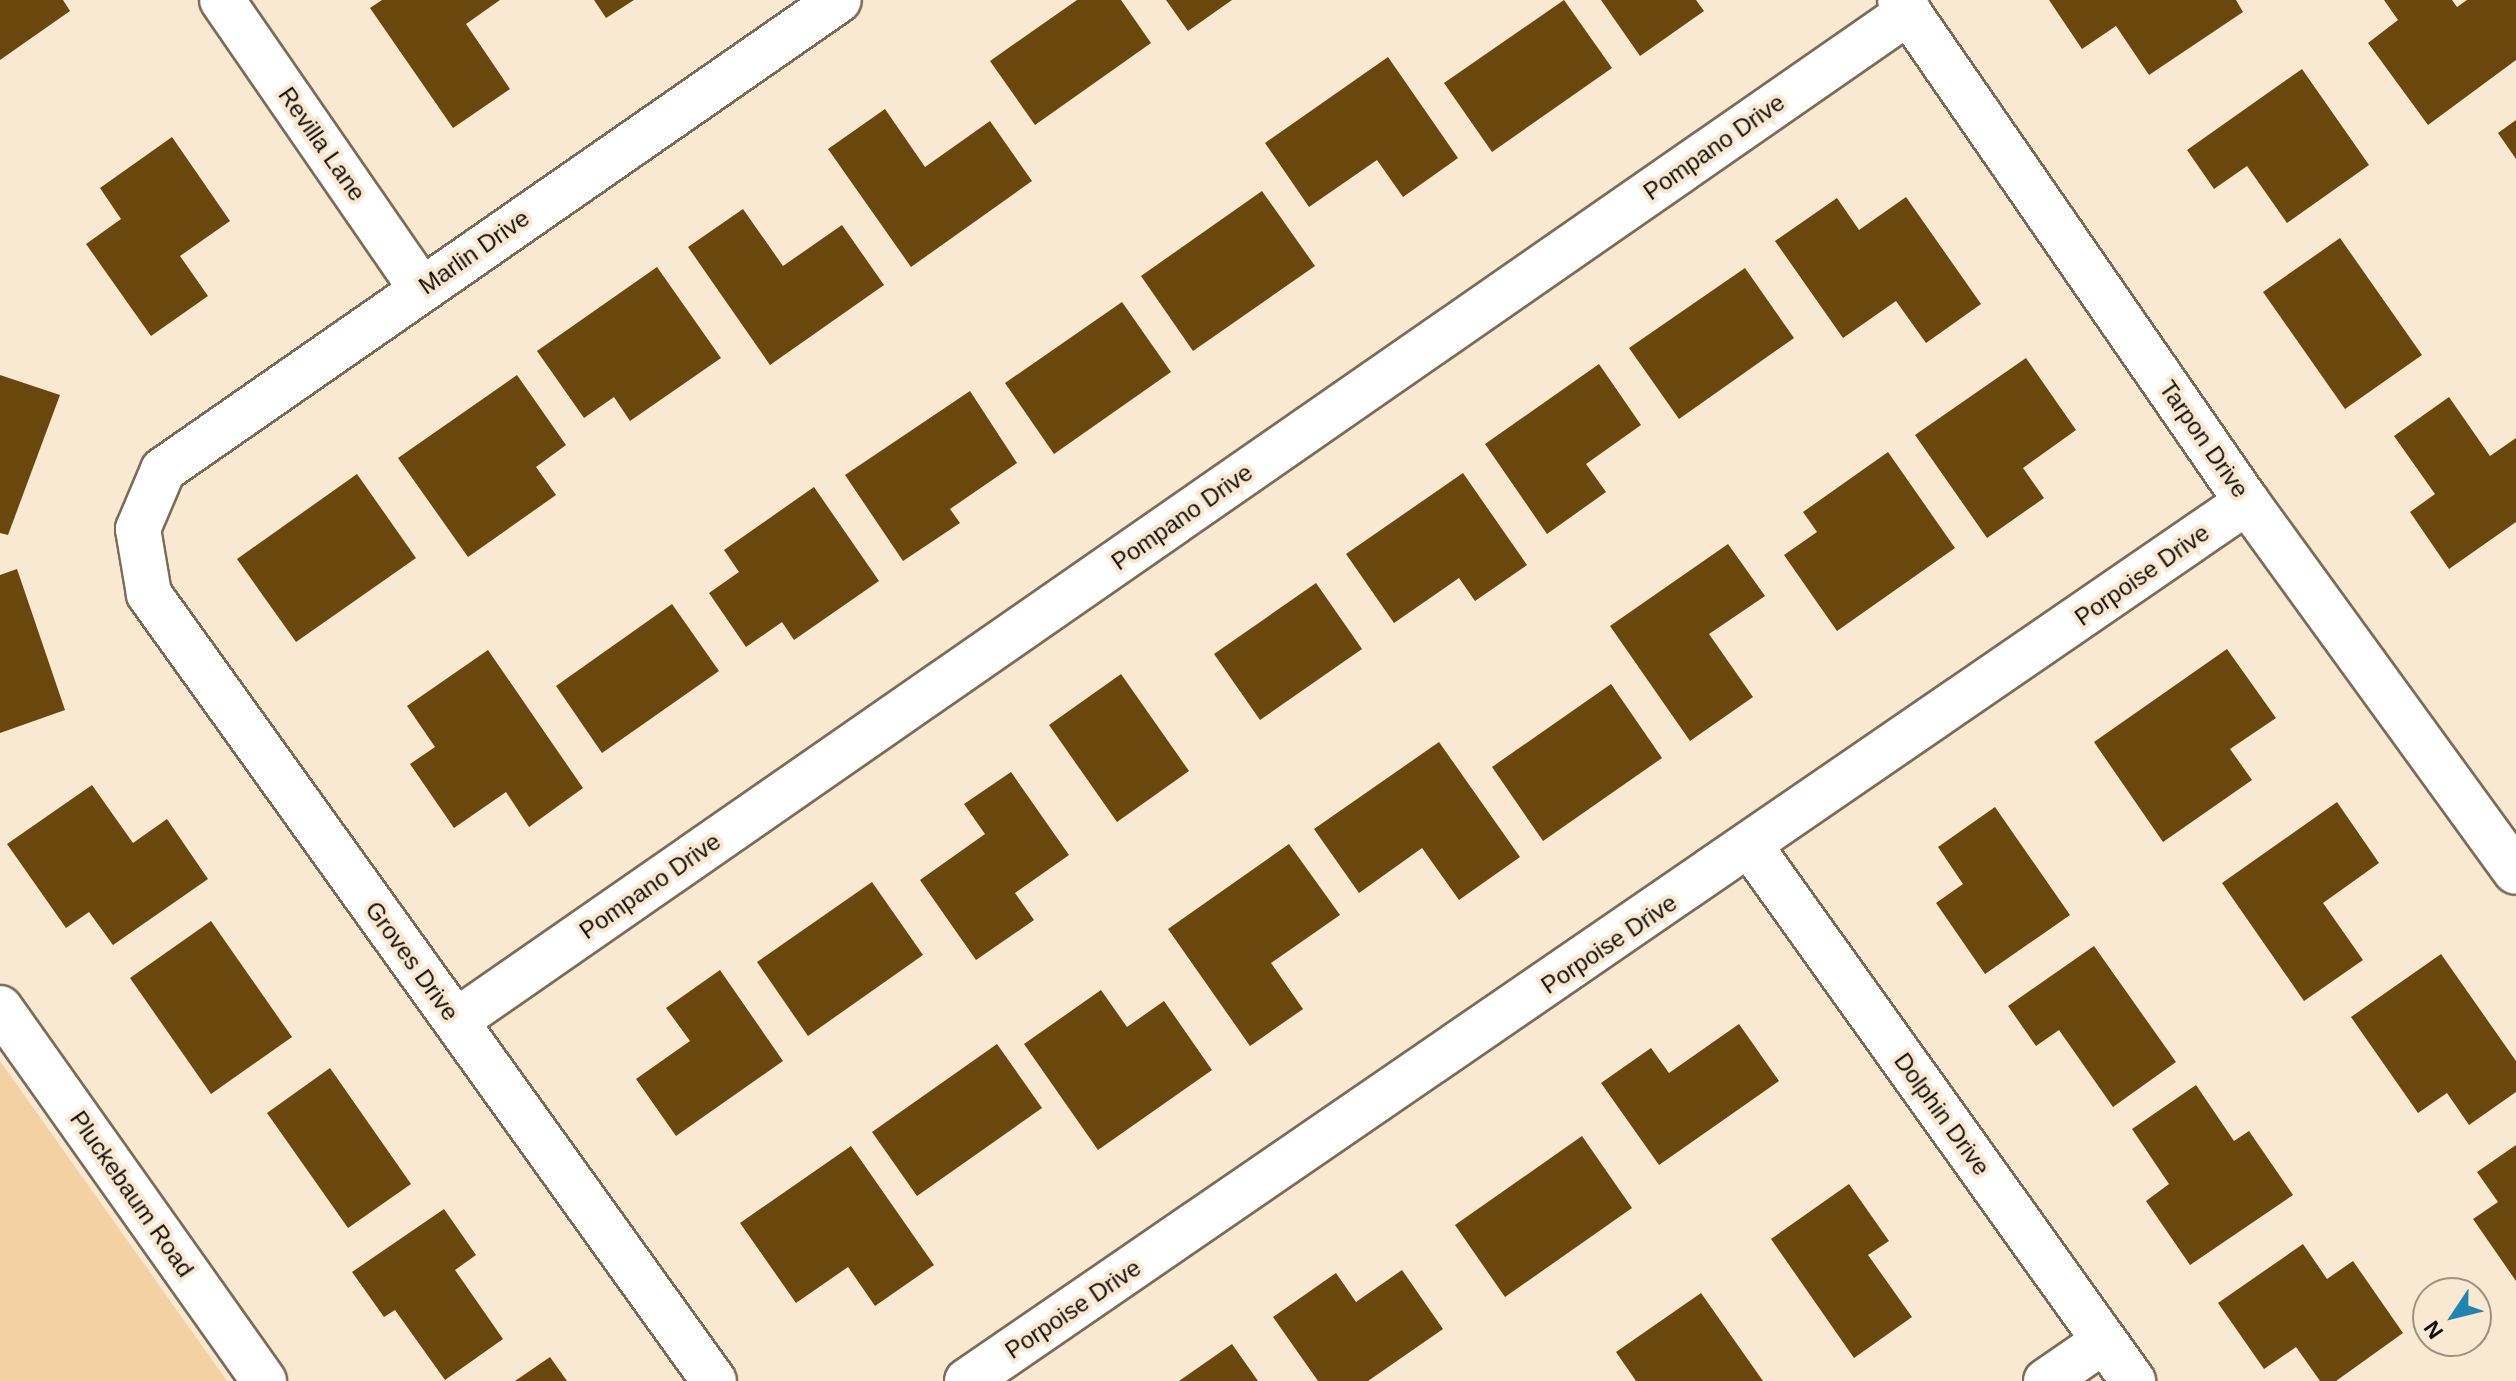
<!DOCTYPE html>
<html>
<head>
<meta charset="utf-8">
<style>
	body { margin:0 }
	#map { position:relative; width:2516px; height:1381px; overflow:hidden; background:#f9e8d2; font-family:Helvetica,sans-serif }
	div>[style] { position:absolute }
	.green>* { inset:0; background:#f4d1a3 }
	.building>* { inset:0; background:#6a470c }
	.roads { filter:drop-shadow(2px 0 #7b6c58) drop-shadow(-2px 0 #7b6c58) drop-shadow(0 2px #7b6c58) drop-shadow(0 -2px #7b6c58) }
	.minor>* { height:44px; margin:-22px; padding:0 22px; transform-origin:22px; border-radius:22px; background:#fff }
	span { translate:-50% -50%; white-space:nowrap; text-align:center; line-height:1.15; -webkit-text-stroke:8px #f9e8d2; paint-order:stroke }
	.street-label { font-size:24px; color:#140f07 }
	.north { position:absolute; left:2412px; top:1277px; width:80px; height:80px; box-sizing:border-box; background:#f9e8d2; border:2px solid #9d9181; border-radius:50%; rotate:235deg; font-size:22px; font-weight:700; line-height:32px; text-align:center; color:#140f07 }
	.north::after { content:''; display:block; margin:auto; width:28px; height:36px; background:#2185af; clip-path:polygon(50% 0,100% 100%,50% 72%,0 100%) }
</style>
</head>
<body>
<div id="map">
	<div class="green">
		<div style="clip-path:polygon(0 1061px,227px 1381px,0 1381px)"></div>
	</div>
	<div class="building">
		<div style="clip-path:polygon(0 0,63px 0,70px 11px,0 60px)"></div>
		<div style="clip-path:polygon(382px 0,500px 0,466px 24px,510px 89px,453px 128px,370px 8px)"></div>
		<div style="clip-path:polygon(594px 0,634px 0,606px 18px)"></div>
		<div style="clip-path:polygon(1077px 0,1121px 0,1151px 43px,1035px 125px,990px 61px)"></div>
		<div style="clip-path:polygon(1166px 0,1232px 0,1188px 31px)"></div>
		<div style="clip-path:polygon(1564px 0,1612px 68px,1492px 152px,1444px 83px)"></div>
		<div style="clip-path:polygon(1601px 0,1696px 0,1704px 11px,1640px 56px)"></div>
		<div style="clip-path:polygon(2049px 0,2236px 0,2243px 12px,2149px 75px,2116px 26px,2082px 49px)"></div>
		<div style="clip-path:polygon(2384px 0,2452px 0,2457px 7px,2467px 0,2516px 0,2516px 60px,2428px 125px,2368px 43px,2398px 20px)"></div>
		<div style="clip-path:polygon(1388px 57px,1458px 158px,1403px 197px,1377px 160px,1309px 207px,1265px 143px)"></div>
		<div style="clip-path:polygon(2302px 69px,2369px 165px,2287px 223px,2247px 166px,2214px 189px,2187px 150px)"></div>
		<div style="clip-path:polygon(885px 109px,925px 167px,990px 121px,1032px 181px,911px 267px,828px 149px)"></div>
		<div style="clip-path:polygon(2516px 120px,2516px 159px,2498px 133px)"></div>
		<div style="clip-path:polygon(172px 137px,230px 221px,180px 256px,208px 296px,151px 336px,86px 244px,121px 219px,100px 188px)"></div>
		<div style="clip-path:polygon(1262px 191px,1315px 266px,1193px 351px,1141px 276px)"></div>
		<div style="clip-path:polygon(1906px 197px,1981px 304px,1926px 343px,1896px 301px,1843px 338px,1775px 241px,1837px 198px,1859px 230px)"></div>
		<div style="clip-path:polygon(743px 209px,783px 266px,842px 225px,884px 285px,770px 365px,688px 247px)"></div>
		<div style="clip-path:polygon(2340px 238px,2422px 355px,2345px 409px,2263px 292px)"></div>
		<div style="clip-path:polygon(657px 267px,721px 358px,630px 421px,614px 397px,584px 418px,537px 351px)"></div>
		<div style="clip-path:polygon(1745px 268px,1794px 338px,1679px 419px,1629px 348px)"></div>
		<div style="clip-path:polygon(1122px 302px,1171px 372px,1054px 454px,1005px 383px)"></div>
		<div style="clip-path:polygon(2026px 358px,2076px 430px,2023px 468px,2044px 498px,1987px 538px,1915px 435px)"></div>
		<div style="clip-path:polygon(1599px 364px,1641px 425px,1586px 464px,1606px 492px,1547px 534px,1485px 444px)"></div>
		<div style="clip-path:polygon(0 375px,60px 395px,8px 535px,0 533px)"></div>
		<div style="clip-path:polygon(517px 375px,566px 445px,536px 467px,556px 495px,468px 557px,398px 458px)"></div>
		<div style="clip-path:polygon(970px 391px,1017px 463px,950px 509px,960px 523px,903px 561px,845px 475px)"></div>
		<div style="clip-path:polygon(2449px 397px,2490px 456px,2516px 438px,2516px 522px,2449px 569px,2410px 512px,2435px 494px,2394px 436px)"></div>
		<div style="clip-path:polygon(1888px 452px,1955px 548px,1837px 631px,1784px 555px,1817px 532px,1803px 512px)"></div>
		<div style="clip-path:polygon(1463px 473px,1527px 565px,1475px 601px,1459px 578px,1394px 623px,1346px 554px)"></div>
		<div style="clip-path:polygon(357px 474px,416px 558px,296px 642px,237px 559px)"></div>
		<div style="clip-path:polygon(814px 487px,879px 581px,794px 640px,782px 622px,746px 647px,709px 593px,739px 572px,724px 550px)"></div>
		<div style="clip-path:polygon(1728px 544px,1765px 596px,1709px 634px,1753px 697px,1690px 741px,1610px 626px)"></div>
		<div style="clip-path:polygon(17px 569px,65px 710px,0 733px,0 575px)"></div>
		<div style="clip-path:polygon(1316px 583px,1362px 649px,1260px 720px,1214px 654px)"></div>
		<div style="clip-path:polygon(672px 604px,719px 671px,602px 753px,556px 686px)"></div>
		<div style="clip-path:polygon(2227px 649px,2276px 718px,2230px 749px,2252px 780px,2163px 842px,2094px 742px)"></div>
		<div style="clip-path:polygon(488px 650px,583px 788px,529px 827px,506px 792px,454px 828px,410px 764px,435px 747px,407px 706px)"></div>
		<div style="clip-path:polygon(1121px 674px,1189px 771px,1117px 822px,1049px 725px)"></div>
		<div style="clip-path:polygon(1611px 684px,1662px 758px,1543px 841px,1492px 767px)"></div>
		<div style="clip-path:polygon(1439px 742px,1520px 857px,1459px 900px,1422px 848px,1359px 893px,1314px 829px)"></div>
		<div style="clip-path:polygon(1011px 772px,1069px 855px,1015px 893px,1034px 920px,976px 960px,920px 880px,985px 834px,964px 804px)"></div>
		<div style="clip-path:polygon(92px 785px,133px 843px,167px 819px,208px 879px,113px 945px,89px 912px,66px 928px,7px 844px)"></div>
		<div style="clip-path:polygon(2337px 802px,2379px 863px,2323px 903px,2363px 960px,2304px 1001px,2222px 883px)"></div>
		<div style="clip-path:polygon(1995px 807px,2070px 915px,1985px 974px,1936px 903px,1963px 884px,1938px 847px)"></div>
		<div style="clip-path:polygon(1289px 844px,1340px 915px,1271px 963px,1303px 1009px,1250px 1046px,1168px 929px)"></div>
		<div style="clip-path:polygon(872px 882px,923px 955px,808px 1036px,757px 962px)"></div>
		<div style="clip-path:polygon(211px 921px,292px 1037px,211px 1094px,130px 978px)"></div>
		<div style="clip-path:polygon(2094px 946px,2176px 1062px,2113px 1107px,2059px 1030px,2036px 1046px,2008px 1006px)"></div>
		<div style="clip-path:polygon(2441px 954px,2516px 1061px,2516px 1092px,2469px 1125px,2447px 1093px,2418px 1113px,2351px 1017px)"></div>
		<div style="clip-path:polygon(720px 970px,783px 1061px,676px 1136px,636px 1079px,690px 1041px,666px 1008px)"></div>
		<div style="clip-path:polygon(1101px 990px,1127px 1027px,1164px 1001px,1212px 1070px,1098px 1150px,1024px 1044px)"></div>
		<div style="clip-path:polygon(1739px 1024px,1779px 1081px,1659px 1165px,1601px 1083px,1651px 1048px,1669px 1073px)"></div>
		<div style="clip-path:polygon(997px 1044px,1042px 1108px,917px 1196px,872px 1132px)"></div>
		<div style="clip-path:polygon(330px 1068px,411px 1184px,348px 1228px,267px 1113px)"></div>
		<div style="clip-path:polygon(2196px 1085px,2234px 1141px,2249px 1131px,2293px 1195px,2190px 1265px,2146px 1201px,2169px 1184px,2132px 1129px)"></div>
		<div style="clip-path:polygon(1582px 1136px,1632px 1208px,1505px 1297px,1455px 1225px)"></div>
		<div style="clip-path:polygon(2516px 1145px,2516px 1281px,2473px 1219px,2498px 1202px,2477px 1172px)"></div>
		<div style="clip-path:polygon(851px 1146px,934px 1265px,875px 1306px,848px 1267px,796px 1303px,740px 1223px)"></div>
		<div style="clip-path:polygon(1849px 1184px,1889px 1241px,1868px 1255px,1912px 1317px,1854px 1358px,1771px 1239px)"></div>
		<div style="clip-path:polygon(444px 1209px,476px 1255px,455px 1270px,503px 1339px,445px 1380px,395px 1310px,384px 1317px,352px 1272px)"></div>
		<div style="clip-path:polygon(2303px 1244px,2327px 1279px,2353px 1261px,2403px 1333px,2336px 1381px,2320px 1381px,2296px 1347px,2264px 1369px,2218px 1303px)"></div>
		<div style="clip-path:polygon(1402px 1270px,1443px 1329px,1368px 1381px,1318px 1381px,1273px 1317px,1336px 1273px,1356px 1302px)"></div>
		<div style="clip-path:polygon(1701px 1293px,1763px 1381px,1636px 1381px,1616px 1352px)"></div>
		<div style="clip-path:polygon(1232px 1344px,1258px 1381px,1179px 1381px)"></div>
		<div style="clip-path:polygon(550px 1357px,567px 1381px,515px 1381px)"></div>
	</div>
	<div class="roads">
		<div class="minor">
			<div style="left:222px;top:0;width:350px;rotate:55.4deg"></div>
			<div style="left:1900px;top:0;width:610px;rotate:55.35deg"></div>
			<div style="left:2247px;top:502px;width:457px;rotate:54deg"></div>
			<div style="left:1751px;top:847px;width:657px;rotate:54.42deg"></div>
			<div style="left:0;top:1008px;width:457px;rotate:54.7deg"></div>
			<div style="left:456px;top:1021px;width:1769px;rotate:-34.78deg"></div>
			<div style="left:714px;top:1381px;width:969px;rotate:-125.68deg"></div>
			<div style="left:149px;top:594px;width:66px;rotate:-99.6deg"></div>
			<div style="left:138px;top:529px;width:64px;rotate:-67deg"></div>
			<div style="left:163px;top:470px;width:823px;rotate:-34.81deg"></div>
			<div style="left:967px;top:1381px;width:1553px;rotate:-34.48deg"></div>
			<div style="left:2046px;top:1381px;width:70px;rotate:-34.6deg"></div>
		</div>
	</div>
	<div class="street-label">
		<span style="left:322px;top:144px;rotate:55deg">Revilla Lane</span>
		<span style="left:1714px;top:147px;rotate:-35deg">Pompano Drive</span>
		<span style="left:474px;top:252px;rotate:-35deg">Marlin Drive</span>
		<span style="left:2204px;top:439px;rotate:55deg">Tarpon Drive</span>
		<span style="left:1182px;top:517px;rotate:-35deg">Pompano Drive</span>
		<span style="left:2142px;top:575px;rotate:-35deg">Porpoise Drive</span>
		<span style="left:650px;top:886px;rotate:-35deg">Pompano Drive</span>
		<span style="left:1609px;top:944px;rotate:-34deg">Porpoise Drive</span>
		<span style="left:412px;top:961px;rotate:54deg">Groves Drive</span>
		<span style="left:1942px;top:1114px;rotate:54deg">Dolphin Drive</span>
		<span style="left:132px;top:1194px;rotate:55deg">Pluckebaum Road</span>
		<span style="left:1073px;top:1309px;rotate:-34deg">Porpoise Drive</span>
	</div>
	<div class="north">N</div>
</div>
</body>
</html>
